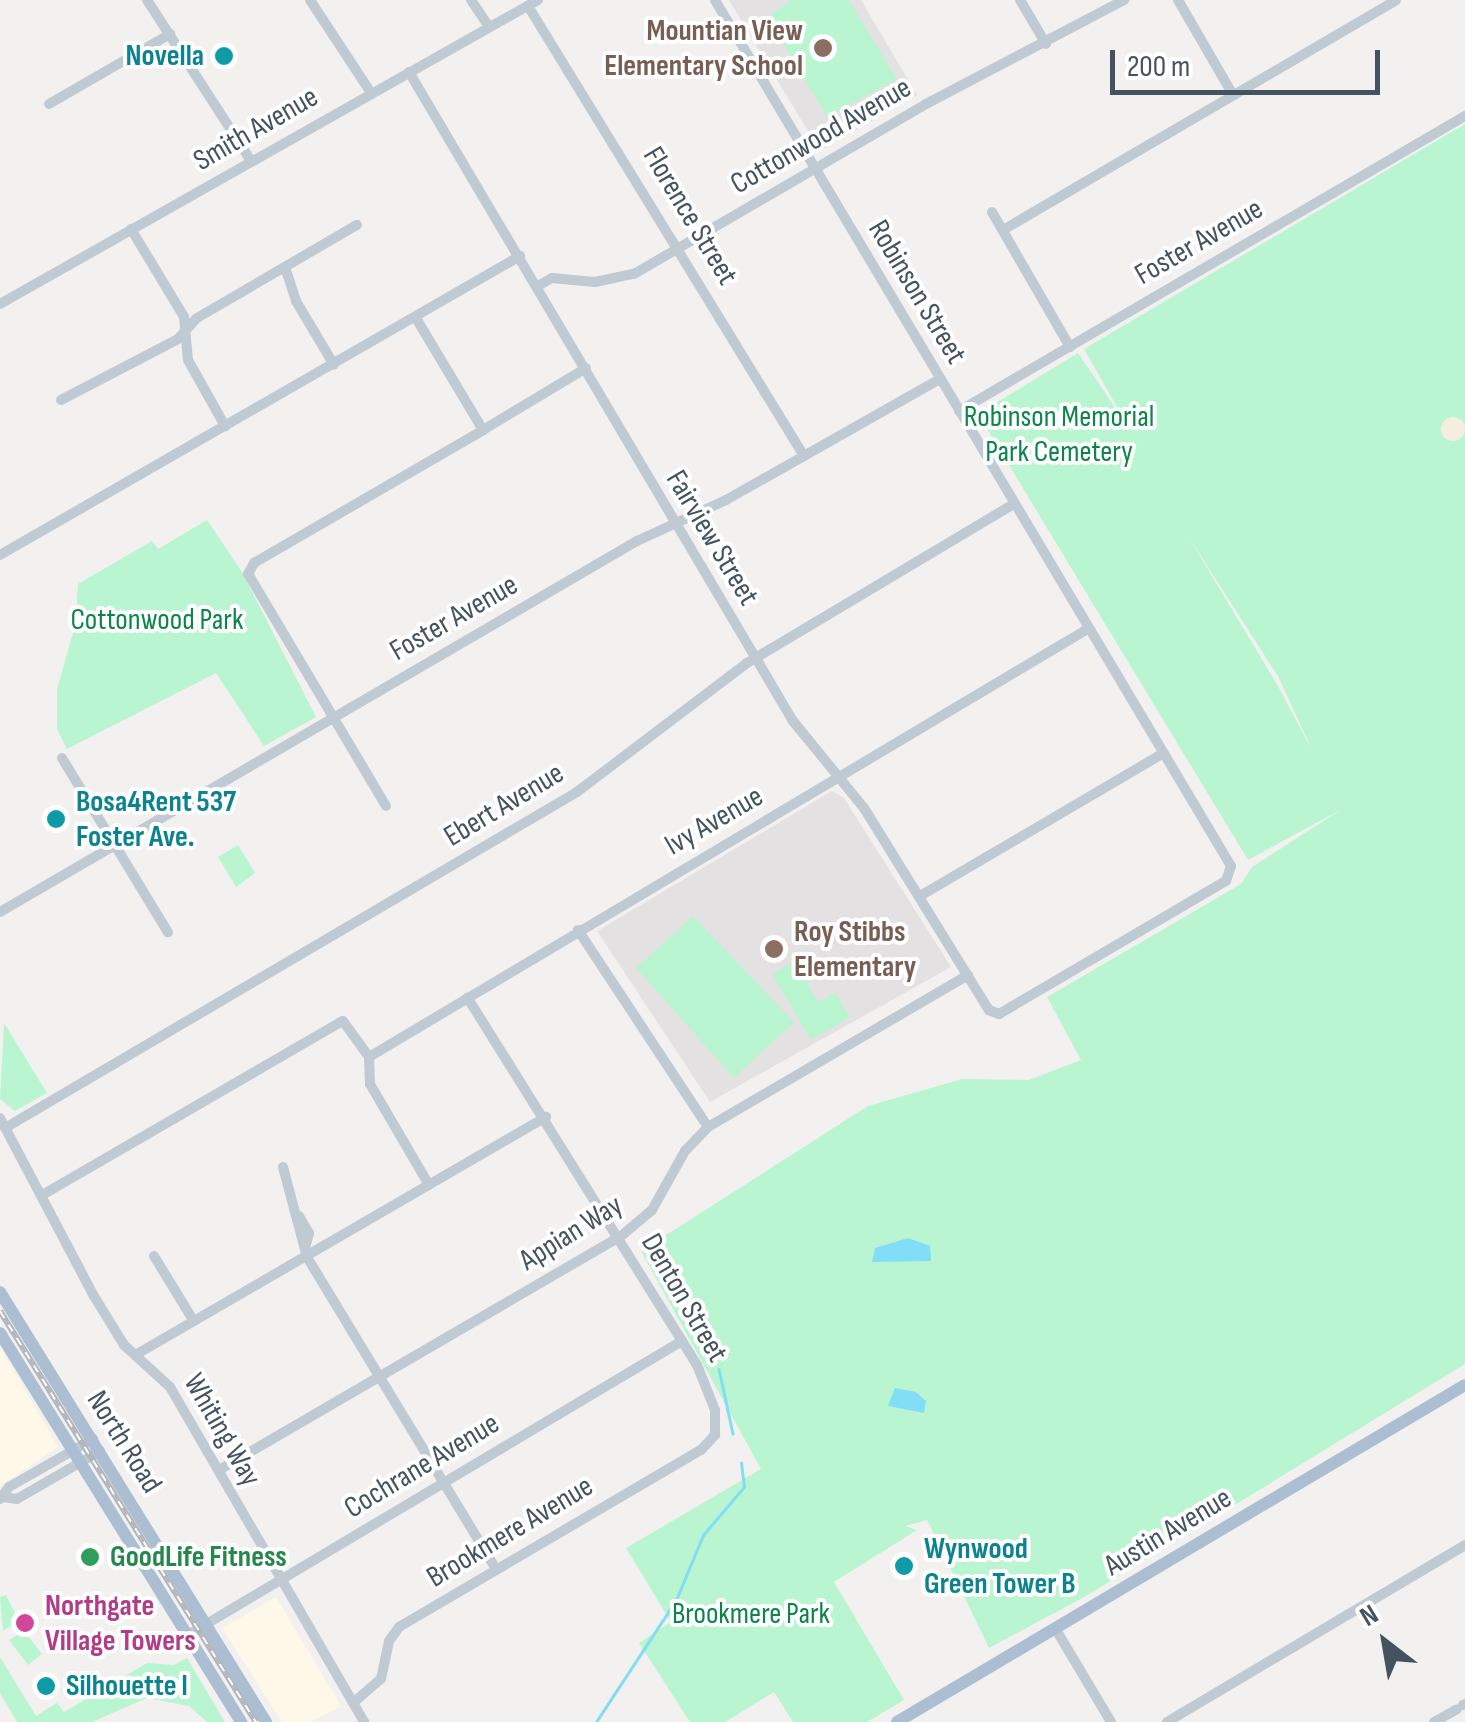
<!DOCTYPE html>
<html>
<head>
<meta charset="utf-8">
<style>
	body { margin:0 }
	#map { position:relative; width:1465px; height:1722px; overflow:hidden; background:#f3f0f0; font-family:"Sofia Sans Condensed",sans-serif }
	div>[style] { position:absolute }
	.commercial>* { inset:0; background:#fef8e8 }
	.education>* { inset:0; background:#e4e1e2 }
	.green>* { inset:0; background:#baf5d1 }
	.sand>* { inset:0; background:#f5eedf }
	.round { border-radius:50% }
	.water>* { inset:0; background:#82ddf7 }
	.stream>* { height:2.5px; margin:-1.25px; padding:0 1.25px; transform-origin:1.25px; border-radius:1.25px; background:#82ddf7 }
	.minor>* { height:10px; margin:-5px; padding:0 5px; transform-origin:5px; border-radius:5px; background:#bfcad3 }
	.major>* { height:12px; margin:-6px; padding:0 6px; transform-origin:6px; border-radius:6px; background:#acbfd2 }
	.rail>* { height:6px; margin-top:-3px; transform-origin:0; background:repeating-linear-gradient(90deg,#fff 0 8px,#b1b5bb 0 16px); box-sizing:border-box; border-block:2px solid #b1b5bb }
	.dots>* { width:28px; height:28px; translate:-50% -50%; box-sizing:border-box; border:5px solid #fff; border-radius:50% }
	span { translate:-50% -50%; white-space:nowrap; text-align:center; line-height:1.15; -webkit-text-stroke:8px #fff; paint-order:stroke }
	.education-label { font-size:30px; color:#785e54; font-weight:700 }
	.right { translate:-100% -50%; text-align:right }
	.left { translate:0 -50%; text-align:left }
	.culture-label { font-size:30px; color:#0d838f; font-weight:700 }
	.street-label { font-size:30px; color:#455360 }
	.park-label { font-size:30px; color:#0c854a }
	.leisure-label { font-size:30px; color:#27864d; font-weight:700 }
	.hotel-label { font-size:30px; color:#b23c85; font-weight:700 }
	.north { position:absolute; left:1335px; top:1592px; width:100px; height:100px; -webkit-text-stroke:8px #fff; paint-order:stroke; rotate:329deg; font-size:28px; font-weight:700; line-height:40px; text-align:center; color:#455360 }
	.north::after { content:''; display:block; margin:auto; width:35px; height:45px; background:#455360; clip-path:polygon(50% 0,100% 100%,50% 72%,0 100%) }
	.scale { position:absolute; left:1110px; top:50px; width:270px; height:45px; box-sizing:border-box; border:5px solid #455360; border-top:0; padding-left:12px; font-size:30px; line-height:35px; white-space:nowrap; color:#455360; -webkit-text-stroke:8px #fff; paint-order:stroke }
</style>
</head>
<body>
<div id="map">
	<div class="commercial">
		<div style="clip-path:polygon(0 1347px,58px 1447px,0 1486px)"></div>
		<div style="clip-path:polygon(276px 1597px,341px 1706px,312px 1722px,282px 1722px,222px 1628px)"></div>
	</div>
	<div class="education">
		<div style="clip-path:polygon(729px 0,861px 0,917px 95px,820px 151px)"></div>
		<div style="clip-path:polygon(832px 791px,844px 798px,951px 967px,710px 1102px,597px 931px)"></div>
	</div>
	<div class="green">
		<div style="clip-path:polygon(791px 0,849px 0,897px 79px,827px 117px,768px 17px)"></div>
		<div style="clip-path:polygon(evenodd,1465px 124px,1465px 1364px,1086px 1596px,989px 1648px,927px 1520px,905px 1526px,917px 1530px,834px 1582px,904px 1700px,867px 1722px,793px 1722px,774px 1692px,725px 1722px,690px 1722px,639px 1643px,671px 1622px,626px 1548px,761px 1469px,641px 1251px,868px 1106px,962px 1079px,1029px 1080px,1081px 1060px,1047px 997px,1241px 884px,1252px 867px,1342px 809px,1248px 860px,978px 414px,1078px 353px,1129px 428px,1084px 349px,1465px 124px,1188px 536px,1279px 678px,1312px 750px,1279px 688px,1188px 536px)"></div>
		<div style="clip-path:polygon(207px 520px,242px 572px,316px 717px,264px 746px,216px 673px,67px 749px,57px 729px,57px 689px,75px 626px,78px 584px,152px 541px,158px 549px)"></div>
		<div style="clip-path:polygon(238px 845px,255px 873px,236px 887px,218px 857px)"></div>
		<div style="clip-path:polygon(693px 916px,794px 1022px,734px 1078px,636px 968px)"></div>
		<div style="clip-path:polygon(794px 961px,818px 1002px,835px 993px,850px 1017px,811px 1040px,772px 974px)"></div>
		<div style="clip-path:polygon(4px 1023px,47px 1093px,15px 1111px,0 1099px)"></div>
		<div style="clip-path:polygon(6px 1595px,19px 1621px,3px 1631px,0 1597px)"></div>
		<div style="clip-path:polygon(24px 1631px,42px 1654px,28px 1665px,9px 1640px)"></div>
		<div style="clip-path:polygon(0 1657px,36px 1716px,57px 1703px,64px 1712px,147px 1663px,174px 1665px,187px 1658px,225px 1722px,207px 1722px,189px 1706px,147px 1698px,92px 1722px,17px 1722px,0 1693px)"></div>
	</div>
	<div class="sand">
		<div class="round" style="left:1441px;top:417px;width:24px;height:24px"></div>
	</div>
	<div class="water">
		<div style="clip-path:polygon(908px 1238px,930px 1246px,931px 1261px,872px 1262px,875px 1248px)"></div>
		<div style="clip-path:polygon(895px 1388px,916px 1392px,926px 1401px,924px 1413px,888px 1406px)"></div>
	</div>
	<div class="stream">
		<div style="left:719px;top:1369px;width:66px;rotate:77.8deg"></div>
		<div style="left:596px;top:1722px;width:146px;rotate:-56.7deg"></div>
		<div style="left:676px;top:1600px;width:70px;rotate:-67.4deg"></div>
		<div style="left:703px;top:1535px;width:63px;rotate:-49.5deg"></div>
		<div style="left:744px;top:1487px;width:24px;rotate:-97deg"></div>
	</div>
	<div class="minor">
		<div style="left:147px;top:0;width:192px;rotate:57.1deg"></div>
		<div style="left:310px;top:0;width:111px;rotate:56.7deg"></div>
		<div style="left:471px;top:0;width:32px;rotate:56deg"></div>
		<div style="left:1020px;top:0;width:51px;rotate:59.4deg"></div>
		<div style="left:1178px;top:0;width:110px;rotate:59.9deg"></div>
		<div style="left:528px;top:6px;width:528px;rotate:58.48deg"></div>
		<div style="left:409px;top:72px;width:754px;rotate:59.39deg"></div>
		<div style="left:793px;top:721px;width:112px;rotate:50.8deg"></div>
		<div style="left:864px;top:808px;width:238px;rotate:58.3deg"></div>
		<div style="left:989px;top:1010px;width:11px;rotate:22deg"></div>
		<div style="left:999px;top:1014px;width:263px;rotate:-30.4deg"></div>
		<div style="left:1226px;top:881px;width:16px;rotate:-72deg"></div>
		<div style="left:1231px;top:866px;width:1008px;rotate:-120.79deg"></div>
		<div style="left:49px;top:104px;width:140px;rotate:-30deg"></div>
		<div style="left:992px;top:212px;width:156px;rotate:60deg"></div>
		<div style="left:131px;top:229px;width:103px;rotate:58.9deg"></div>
		<div style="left:184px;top:317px;width:43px;rotate:84.7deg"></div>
		<div style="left:188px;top:360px;width:76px;rotate:60.7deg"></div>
		<div style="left:1003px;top:230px;width:455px;rotate:-30.3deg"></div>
		<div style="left:285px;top:267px;width:36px;rotate:72deg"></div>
		<div style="left:296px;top:301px;width:74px;rotate:59.3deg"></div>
		<div style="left:538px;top:286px;width:16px;rotate:-30deg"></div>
		<div style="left:552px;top:278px;width:43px;rotate:5.3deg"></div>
		<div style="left:595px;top:282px;width:40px;rotate:-12deg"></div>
		<div style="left:634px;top:274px;width:338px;rotate:-30.2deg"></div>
		<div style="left:926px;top:104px;width:224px;rotate:-27.7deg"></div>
		<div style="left:0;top:304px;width:618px;rotate:-29.47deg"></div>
		<div style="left:61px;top:400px;width:132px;rotate:-27.5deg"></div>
		<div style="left:178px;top:339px;width:28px;rotate:-48deg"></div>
		<div style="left:197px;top:318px;width:185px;rotate:-30.2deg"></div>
		<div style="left:959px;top:411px;width:586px;rotate:-30.24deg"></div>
		<div style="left:483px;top:430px;width:120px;rotate:-31deg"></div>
		<div style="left:0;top:555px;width:600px;rotate:-29.9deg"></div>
		<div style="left:62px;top:758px;width:204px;rotate:58.7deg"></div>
		<div style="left:386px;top:806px;width:270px;rotate:-120.7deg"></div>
		<div style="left:248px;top:574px;width:13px;rotate:-61deg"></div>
		<div style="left:254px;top:563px;width:265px;rotate:-30.1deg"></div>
		<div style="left:483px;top:430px;width:131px;rotate:-120.9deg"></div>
		<div style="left:920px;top:896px;width:281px;rotate:-30.4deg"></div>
		<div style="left:0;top:912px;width:737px;rotate:-30.22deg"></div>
		<div style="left:637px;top:541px;width:98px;rotate:-24.7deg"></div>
		<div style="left:726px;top:500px;width:246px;rotate:-29.5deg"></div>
		<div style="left:578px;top:930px;width:236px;rotate:56.6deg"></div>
		<div style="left:369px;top:1057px;width:835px;rotate:-30.78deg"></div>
		<div style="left:0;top:1118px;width:201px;rotate:62.2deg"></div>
		<div style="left:94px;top:1296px;width:57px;rotate:58.5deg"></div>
		<div style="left:124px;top:1345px;width:62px;rotate:42.4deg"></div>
		<div style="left:170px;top:1387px;width:387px;rotate:59.9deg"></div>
		<div style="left:5px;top:1128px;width:663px;rotate:-30.43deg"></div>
		<div style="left:577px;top:792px;width:213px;rotate:-37.2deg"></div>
		<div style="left:747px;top:663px;width:311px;rotate:-30.8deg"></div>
		<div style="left:283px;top:1167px;width:93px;rotate:75.1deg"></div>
		<div style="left:307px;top:1257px;width:363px;rotate:58.8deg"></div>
		<div style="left:44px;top:1194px;width:345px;rotate:-30.1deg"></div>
		<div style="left:343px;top:1021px;width:44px;rotate:54.2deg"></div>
		<div style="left:369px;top:1057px;width:27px;rotate:88deg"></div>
		<div style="left:370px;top:1084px;width:117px;rotate:59.7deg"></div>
		<div style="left:299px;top:1216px;width:20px;rotate:60deg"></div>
		<div style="left:309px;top:1233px;width:16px;rotate:105deg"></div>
		<div style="left:154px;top:1256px;width:75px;rotate:58.6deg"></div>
		<div style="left:137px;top:1354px;width:473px;rotate:-30.1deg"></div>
		<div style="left:219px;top:1470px;width:464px;rotate:-30.2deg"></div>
		<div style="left:620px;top:1237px;width:42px;rotate:-40.2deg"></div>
		<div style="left:652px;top:1210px;width:68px;rotate:-60.8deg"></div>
		<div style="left:685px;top:1151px;width:33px;rotate:-46deg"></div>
		<div style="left:708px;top:1127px;width:301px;rotate:-30.3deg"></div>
		<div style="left:3px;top:1497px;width:14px;rotate:8deg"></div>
		<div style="left:17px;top:1499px;width:96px;rotate:-30deg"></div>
		<div style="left:0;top:1499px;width:15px;rotate:-53deg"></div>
		<div style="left:9px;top:1487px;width:97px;rotate:-29.7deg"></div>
		<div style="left:1055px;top:1628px;width:109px;rotate:59.2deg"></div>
		<div style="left:188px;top:1635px;width:575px;rotate:-30.76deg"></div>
		<div style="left:353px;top:1703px;width:37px;rotate:-41deg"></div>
		<div style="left:381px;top:1679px;width:39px;rotate:-78deg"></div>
		<div style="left:389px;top:1641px;width:17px;rotate:-54deg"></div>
		<div style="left:399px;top:1627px;width:350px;rotate:-30.4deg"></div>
		<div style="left:701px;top:1450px;width:21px;rotate:-47deg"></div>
		<div style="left:715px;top:1435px;width:25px;rotate:-90deg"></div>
		<div style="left:715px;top:1410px;width:48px;rotate:-111.8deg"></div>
		<div style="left:697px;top:1365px;width:433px;rotate:-122deg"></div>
		<div style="left:1463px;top:1705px;width:2px;rotate:-27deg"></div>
		<div style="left:1167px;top:1722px;width:347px;rotate:-30.7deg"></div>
		<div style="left:1434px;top:1722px;width:26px;rotate:-29deg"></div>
	</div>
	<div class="major">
		<div style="left:0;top:1292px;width:506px;rotate:58.26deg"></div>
		<div style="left:0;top:1333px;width:458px;rotate:58.2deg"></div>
		<div style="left:897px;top:1722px;width:660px;rotate:-30.68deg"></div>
	</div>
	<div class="rail">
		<div style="left:0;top:1311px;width:484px;rotate:58.1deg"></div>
	</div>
	<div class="dots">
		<div style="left:823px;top:48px;background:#8d6e63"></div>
		<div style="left:224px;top:56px;background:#0f9aa8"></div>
		<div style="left:56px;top:819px;background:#0f9aa8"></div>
		<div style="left:774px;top:949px;background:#8d6e63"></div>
		<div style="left:90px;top:1557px;background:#2e9e5b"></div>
		<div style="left:904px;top:1566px;background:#0f9aa8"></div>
		<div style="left:25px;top:1623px;background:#d1479c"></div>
		<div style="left:46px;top:1686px;background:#0f9aa8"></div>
	</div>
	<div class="education-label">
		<span class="right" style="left:803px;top:48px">Mountian View<br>Elementary School</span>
		<span class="left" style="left:794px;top:949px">Roy Stibbs<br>Elementary</span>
	</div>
	<div class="culture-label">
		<span class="right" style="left:204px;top:56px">Novella</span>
		<span class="left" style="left:76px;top:819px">Bosa4Rent 537<br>Foster Ave.</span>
		<span class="left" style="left:924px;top:1566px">Wynwood<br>Green Tower B</span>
		<span class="left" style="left:66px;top:1686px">Silhouette I</span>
	</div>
	<div class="street-label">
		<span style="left:256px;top:129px;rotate:-30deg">Smith Avenue</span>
		<span style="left:821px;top:136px;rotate:-30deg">Cottonwood Avenue</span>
		<span style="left:690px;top:216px;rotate:59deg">Florence Street</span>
		<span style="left:1199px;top:242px;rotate:-30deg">Foster Avenue</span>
		<span style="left:917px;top:292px;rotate:59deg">Robinson Street</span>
		<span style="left:712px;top:538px;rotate:59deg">Fairview Street</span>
		<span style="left:454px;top:618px;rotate:-30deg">Foster Avenue</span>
		<span style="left:504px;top:805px;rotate:-31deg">Ebert Avenue</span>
		<span style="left:714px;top:821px;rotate:-30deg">Ivy Avenue</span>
		<span style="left:571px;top:1233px;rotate:-32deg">Appian Way</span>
		<span style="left:684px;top:1298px;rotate:60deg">Denton Street</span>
		<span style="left:222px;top:1430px;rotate:60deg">Whiting Way</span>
		<span style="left:124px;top:1442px;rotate:58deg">North Road</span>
		<span style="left:422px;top:1466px;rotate:-31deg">Cochrane Avenue</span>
		<span style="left:510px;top:1532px;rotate:-31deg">Brookmere Avenue</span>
		<span style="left:1168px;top:1532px;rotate:-31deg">Austin Avenue</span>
	</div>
	<div class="park-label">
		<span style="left:1059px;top:434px">Robinson Memorial<br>Park Cemetery</span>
		<span style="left:157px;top:620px">Cottonwood Park</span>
		<span style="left:751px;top:1614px">Brookmere Park</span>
	</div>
	<div class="leisure-label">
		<span class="left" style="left:110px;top:1557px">GoodLife Fitness</span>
	</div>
	<div class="hotel-label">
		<span class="left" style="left:45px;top:1623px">Northgate<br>Village Towers</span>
	</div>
	<div class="north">N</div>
	<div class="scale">200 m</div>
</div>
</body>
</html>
